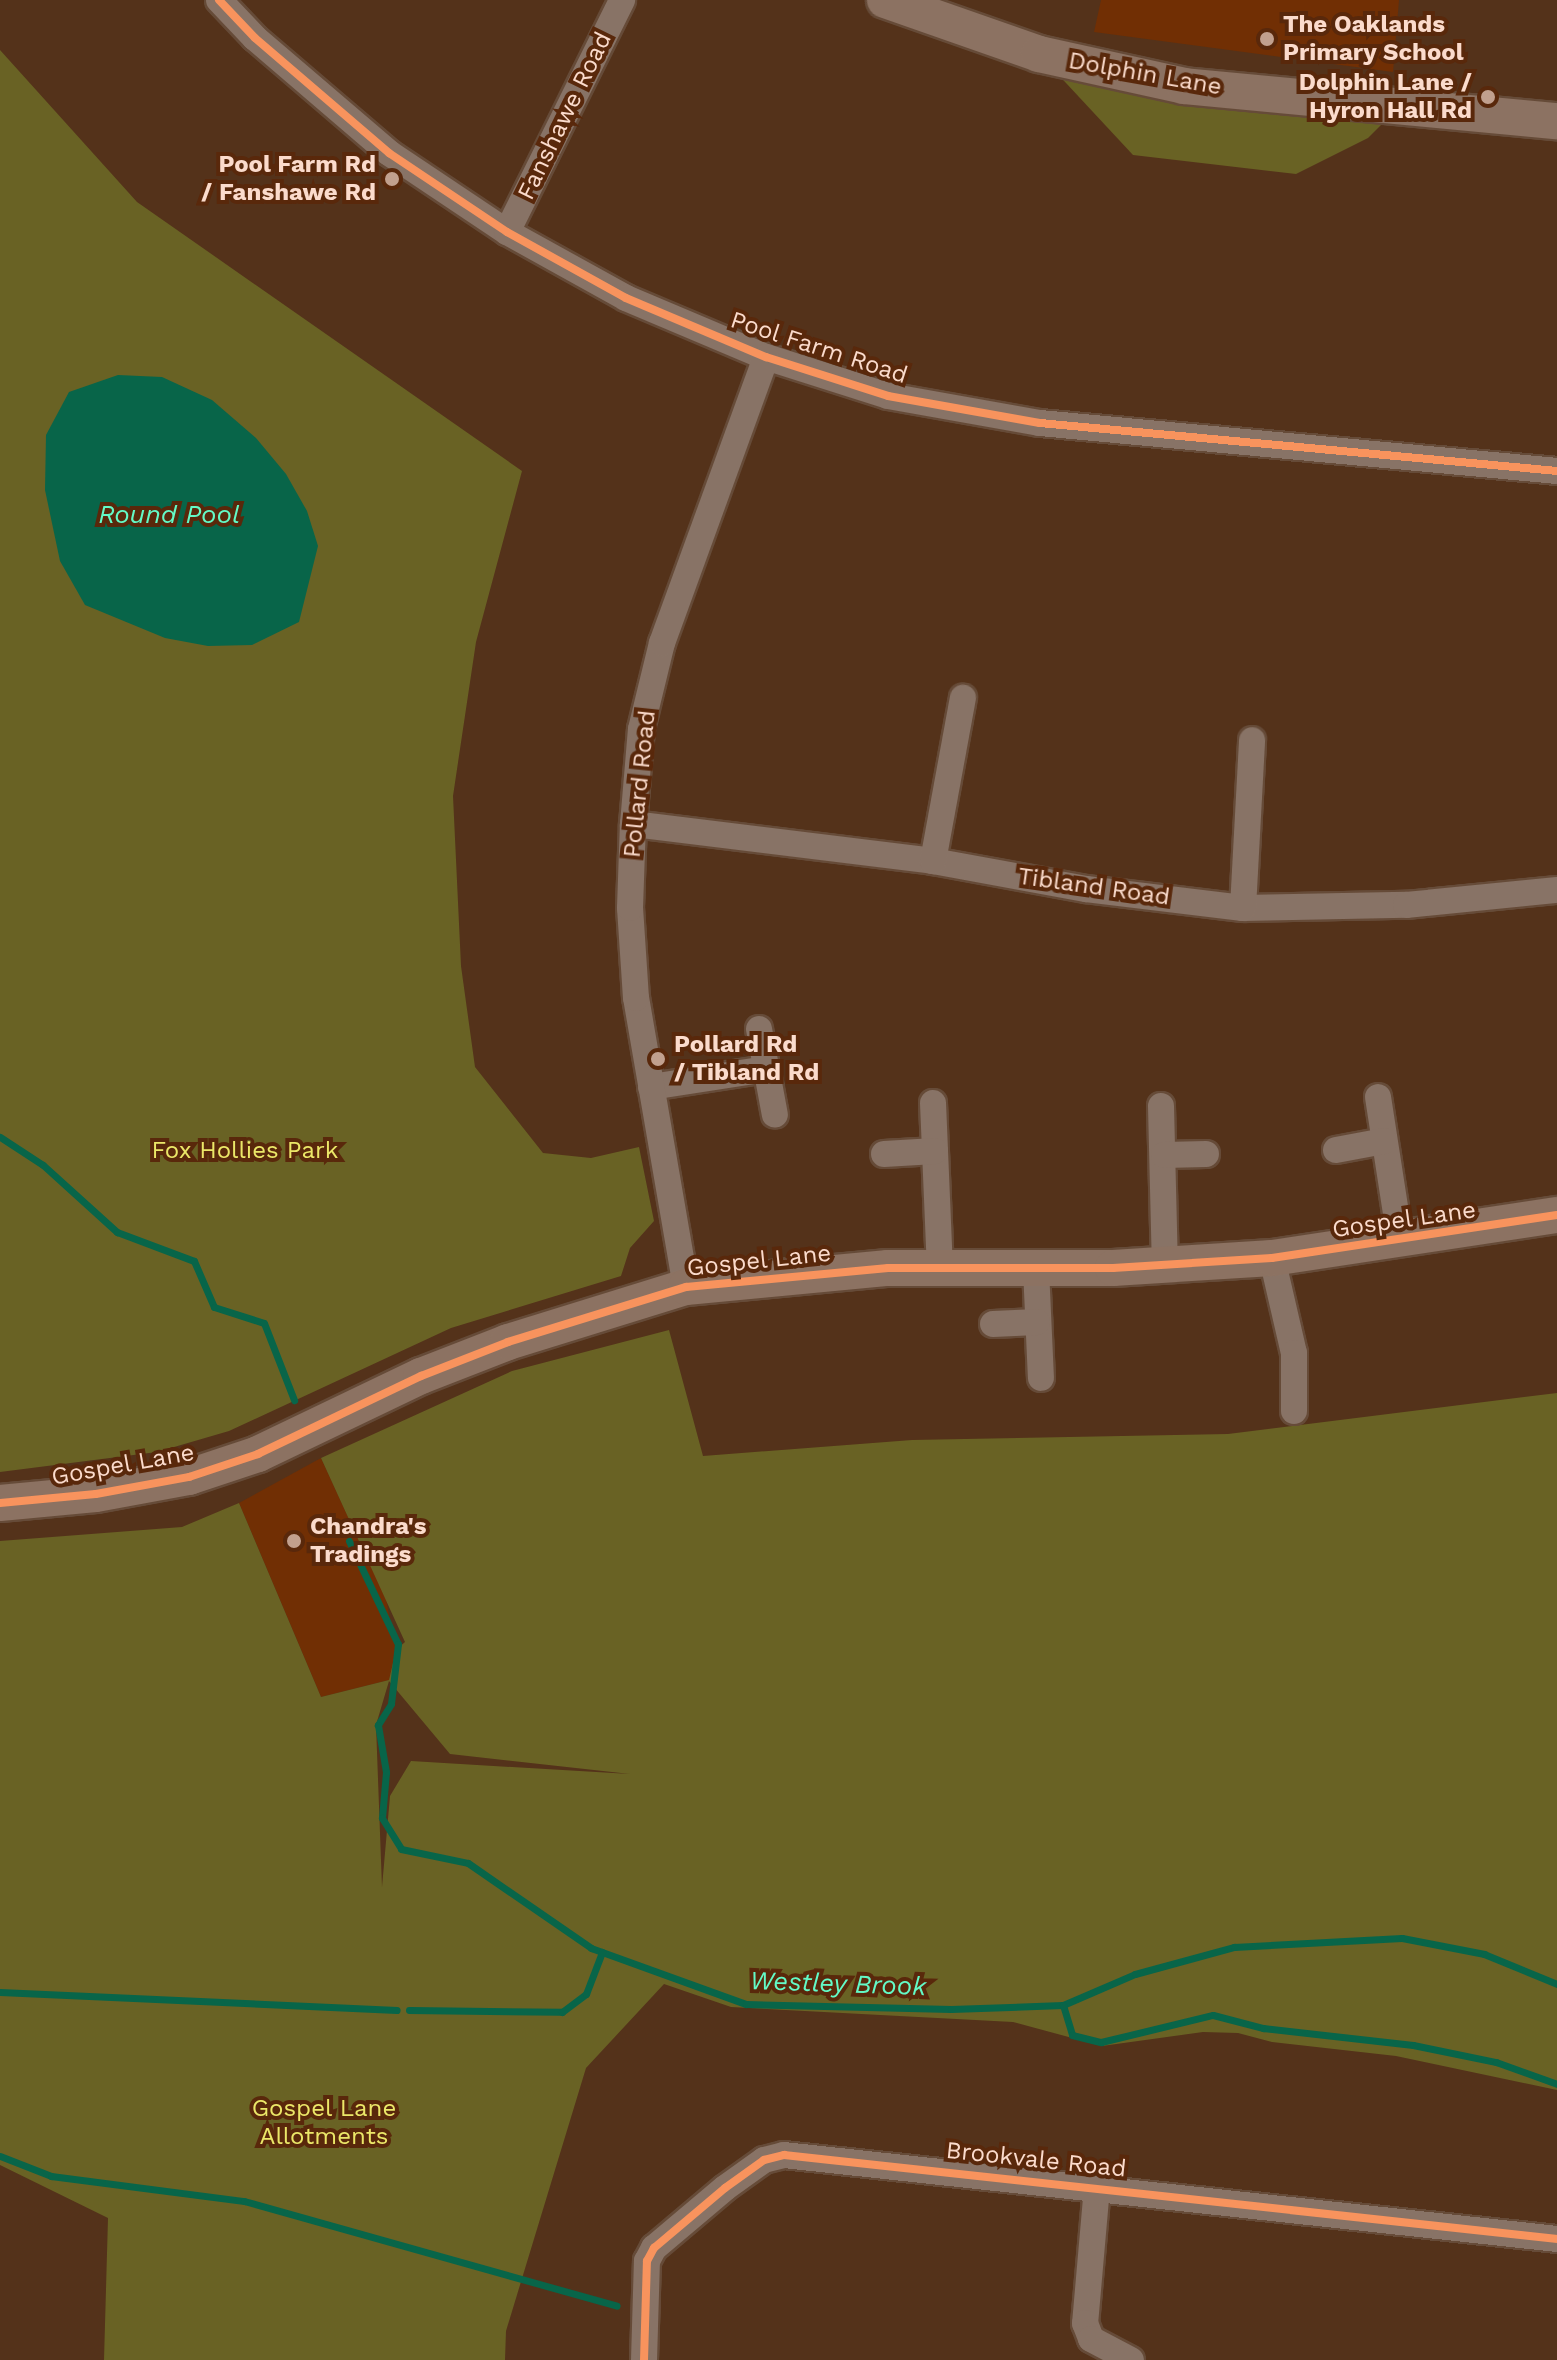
<!DOCTYPE html>
<html>
<head>
<meta charset="utf-8">
<style>
	body { margin:0 }
	#map { position:relative; width:1557px; height:2360px; overflow:hidden; background:#54321a; font-family:"Work Sans",sans-serif }
	div>[style] { position:absolute }
	.built>* { inset:0; background:#712f04 }
	.green>* { inset:0; background:#696224 }
	.water>* { inset:0; background:#086549 }
	.stream>* { height:7px; margin:-3.5px; padding:0 3.5px; transform-origin:3.5px; border-radius:3.5px; background:#086549 }
	.roads { filter:drop-shadow(2px 0 #664b38) drop-shadow(-2px 0 #664b38) drop-shadow(0 2px #664b38) drop-shadow(0 -2px #664b38) }
	.street>* { height:26px; margin:-13px; padding:0 13px; transform-origin:13px; border-radius:13px; background:#887366 }
	.secondary>* { height:36px; margin:-18px; padding:0 18px; transform-origin:18px; border-radius:18px; background:#8c7262 }
	.cycleway>* { height:8px; margin:-4px; padding:0 4px; transform-origin:4px; border-radius:4px; background:#f8935d }
	.dots>* { width:22px; height:22px; translate:-50% -50%; box-sizing:border-box; border:4px solid #59280b; border-radius:50% }
	span { translate:-50% -50%; white-space:nowrap; text-align:center; line-height:1.15; -webkit-text-stroke:8px #59280b; paint-order:stroke }
	.poi-label { font-size:24px; color:#fbdbcc; font-weight:700 }
	.left { translate:0 -50%; text-align:left }
	.right { translate:-100% -50%; text-align:right }
	.street-label { font-size:24px; color:#fbdbcc }
	.park-label { font-size:24px; color:#ebe768 }
	.water-label { font-size:26px; color:#63fac7; font-style:italic }
</style>
</head>
<body>
<div id="map">
	<div class="built">
		<div style="clip-path:polygon(1101px 0,1399px 0,1393px 72px,1094px 32px)"></div>
		<div style="clip-path:polygon(321px 1458px,386px 1599px,396px 1650px,389px 1680px,321px 1697px,239px 1503px)"></div>
	</div>
	<div class="green">
		<div style="clip-path:polygon(0 50px,137px 202px,522px 471px,476px 642px,453px 796px,461px 966px,475px 1067px,543px 1153px,591px 1158px,639px 1147px,654px 1221px,630px 1248px,621px 1276px,451px 1328px,229px 1431px,157px 1452px,0 1472px)"></div>
		<div style="clip-path:polygon(1039px 54px,1401px 105px,1368px 138px,1296px 174px,1133px 155px)"></div>
		<div style="clip-path:polygon(evenodd,669px 1330px,703px 1456px,912px 1440px,1228px 1434px,1557px 1393px,1557px 2090px,1396px 2056px,1272px 2042px,1238px 2033px,1203px 2032px,1102px 2046px,1013px 2022px,731px 2007px,664px 1984px,586px 2068px,506px 2331px,505px 2360px,104px 2360px,108px 2218px,0 2165px,0 1541px,182px 1527px,239px 1503px,321px 1697px,389px 1680px,396px 1650px,405px 1642px,321px 1458px,512px 1371px,669px 1330px,389px 1681px,450px 1754px,630px 1774px,411px 1761px,390px 1796px,382px 1887px,376px 1725px,389px 1681px)"></div>
	</div>
	<div class="water">
		<div style="clip-path:polygon(118px 375px,162px 377px,212px 400px,256px 438px,286px 474px,307px 511px,318px 546px,299px 622px,252px 645px,208px 646px,165px 638px,85px 605px,60px 561px,45px 490px,46px 435px,69px 392px)"></div>
	</div>
	<div class="stream">
		<div style="left:0;top:1137px;width:51px;rotate:33.1deg"></div>
		<div style="left:43px;top:1165px;width:100px;rotate:42.2deg"></div>
		<div style="left:117px;top:1232px;width:82px;rotate:20.6deg"></div>
		<div style="left:194px;top:1261px;width:50px;rotate:66.5deg"></div>
		<div style="left:214px;top:1307px;width:52px;rotate:17.7deg"></div>
		<div style="left:264px;top:1323px;width:83px;rotate:68.7deg"></div>
		<div style="left:349px;top:1541px;width:114px;rotate:64.6deg"></div>
		<div style="left:398px;top:1644px;width:60px;rotate:96.7deg"></div>
		<div style="left:391px;top:1704px;width:25px;rotate:122deg"></div>
		<div style="left:378px;top:1725px;width:48px;rotate:80.3deg"></div>
		<div style="left:386px;top:1772px;width:46px;rotate:95deg"></div>
		<div style="left:382px;top:1818px;width:36px;rotate:58deg"></div>
		<div style="left:401px;top:1849px;width:68px;rotate:11.8deg"></div>
		<div style="left:468px;top:1863px;width:150px;rotate:34.6deg"></div>
		<div style="left:591px;top:1948px;width:165px;rotate:19.9deg"></div>
		<div style="left:746px;top:2004px;width:205px;rotate:1.4deg"></div>
		<div style="left:951px;top:2009px;width:112px;rotate:-2deg"></div>
		<div style="left:1063px;top:2005px;width:78px;rotate:-23.3deg"></div>
		<div style="left:1135px;top:1974px;width:103px;rotate:-15.3deg"></div>
		<div style="left:1234px;top:1947px;width:168px;rotate:-3.1deg"></div>
		<div style="left:1402px;top:1938px;width:84px;rotate:11deg"></div>
		<div style="left:1484px;top:1954px;width:79px;rotate:22.3deg"></div>
		<div style="left:0;top:1992px;width:397px;rotate:2.6deg"></div>
		<div style="left:1063px;top:2005px;width:31px;rotate:73deg"></div>
		<div style="left:1072px;top:2035px;width:30px;rotate:14deg"></div>
		<div style="left:1101px;top:2042px;width:115px;rotate:-13.6deg"></div>
		<div style="left:1213px;top:2015px;width:52px;rotate:14.6deg"></div>
		<div style="left:1263px;top:2028px;width:151px;rotate:6.5deg"></div>
		<div style="left:1413px;top:2045px;width:85px;rotate:11.6deg"></div>
		<div style="left:1496px;top:2062px;width:65px;rotate:19.8deg"></div>
		<div style="left:409px;top:2010px;width:153px;rotate:0.7deg"></div>
		<div style="left:562px;top:2012px;width:30px;rotate:-37deg"></div>
		<div style="left:586px;top:1994px;width:45px;rotate:-69.1deg"></div>
		<div style="left:0;top:2156px;width:55px;rotate:21.4deg"></div>
		<div style="left:51px;top:2176px;width:195px;rotate:7.4deg"></div>
		<div style="left:244px;top:2201px;width:387px;rotate:15.7deg"></div>
	</div>
	<div class="roads">
		<div class="street">
			<div style="left:219px;top:0;width:52px;rotate:46.5deg"></div>
			<div style="left:255px;top:38px;width:177px;rotate:40.6deg"></div>
			<div style="left:389px;top:153px;width:142px;rotate:33.8deg"></div>
			<div style="left:507px;top:232px;width:136px;rotate:29deg"></div>
			<div style="left:626px;top:298px;width:152px;rotate:22.9deg"></div>
			<div style="left:766px;top:357px;width:128px;rotate:17.7deg"></div>
			<div style="left:888px;top:396px;width:154px;rotate:10.1deg"></div>
			<div style="left:1040px;top:423px;width:519px;rotate:5.3deg"></div>
			<div style="left:507px;top:232px;width:259px;rotate:-63.6deg"></div>
			<div style="left:633px;top:824px;width:302px;rotate:7deg"></div>
			<div style="left:933px;top:861px;width:156px;rotate:10.4deg"></div>
			<div style="left:1086px;top:889px;width:158px;rotate:6.9deg"></div>
			<div style="left:1243px;top:908px;width:163px;rotate:-1.1deg"></div>
			<div style="left:1406px;top:905px;width:152px;rotate:-5.7deg"></div>
			<div style="left:933px;top:861px;width:166px;rotate:-79.6deg"></div>
			<div style="left:1243px;top:908px;width:168px;rotate:-86.9deg"></div>
			<div style="left:759px;top:1029px;width:87px;rotate:79.5deg"></div>
			<div style="left:651px;top:1087px;width:116px;rotate:-8.9deg"></div>
			<div style="left:1378px;top:1097px;width:144px;rotate:81.2deg"></div>
			<div style="left:933px;top:1103px;width:164px;rotate:87.6deg"></div>
			<div style="left:1161px;top:1106px;width:160px;rotate:88.6deg"></div>
			<div style="left:1336px;top:1150px;width:49px;rotate:-10.6deg"></div>
			<div style="left:884px;top:1154px;width:51px;rotate:-3.4deg"></div>
			<div style="left:1164px;top:1155px;width:42px;rotate:-1.4deg"></div>
			<div style="left:1272px;top:1258px;width:98px;rotate:77deg"></div>
			<div style="left:1294px;top:1353px;width:58px;rotate:90deg"></div>
			<div style="left:1036px;top:1269px;width:109px;rotate:87.4deg"></div>
			<div style="left:686px;top:1287px;width:293px;rotate:-99.8deg"></div>
			<div style="left:636px;top:998px;width:90px;rotate:-93.8deg"></div>
			<div style="left:630px;top:908px;width:84px;rotate:-88deg"></div>
			<div style="left:633px;top:824px;width:95px;rotate:-85.2deg"></div>
			<div style="left:641px;top:729px;width:89px;rotate:-76.3deg"></div>
			<div style="left:662px;top:643px;width:304px;rotate:-70deg"></div>
			<div style="left:993px;top:1324px;width:44px;rotate:-2.6deg"></div>
			<div style="left:1097px;top:2187px;width:137px;rotate:95deg"></div>
			<div style="left:1085px;top:2323px;width:17px;rotate:69deg"></div>
			<div style="left:1091px;top:2339px;width:45px;rotate:27.7deg"></div>
			<div style="left:644px;top:2360px;width:99px;rotate:-88.3deg"></div>
			<div style="left:647px;top:2261px;width:15px;rotate:-62deg"></div>
			<div style="left:654px;top:2248px;width:93px;rotate:-40.2deg"></div>
			<div style="left:725px;top:2188px;width:48px;rotate:-35.7deg"></div>
			<div style="left:764px;top:2160px;width:21px;rotate:-14deg"></div>
			<div style="left:784px;top:2155px;width:778px;rotate:6.2deg"></div>
		</div>
		<div class="secondary">
			<div style="left:885px;top:0;width:163px;rotate:19.3deg"></div>
			<div style="left:1039px;top:54px;width:148px;rotate:12.4deg"></div>
			<div style="left:1184px;top:86px;width:375px;rotate:5.4deg"></div>
			<div style="left:0;top:1503px;width:96px;rotate:-5.4deg"></div>
			<div style="left:96px;top:1494px;width:95px;rotate:-10.4deg"></div>
			<div style="left:189px;top:1477px;width:73px;rotate:-18.4deg"></div>
			<div style="left:258px;top:1454px;width:181px;rotate:-25.6deg"></div>
			<div style="left:421px;top:1376px;width:93px;rotate:-21.3deg"></div>
			<div style="left:508px;top:1342px;width:186px;rotate:-17.2deg"></div>
			<div style="left:686px;top:1287px;width:203px;rotate:-5.4deg"></div>
			<div style="left:888px;top:1268px;width:225px"></div>
			<div style="left:1113px;top:1268px;width:159px;rotate:-3.6deg"></div>
			<div style="left:1272px;top:1258px;width:288px;rotate:-8.6deg"></div>
		</div>
	</div>
	<div class="cycleway">
		<div style="left:219px;top:0;width:52px;rotate:46.5deg"></div>
		<div style="left:255px;top:38px;width:177px;rotate:40.6deg"></div>
		<div style="left:389px;top:153px;width:142px;rotate:33.8deg"></div>
		<div style="left:507px;top:232px;width:136px;rotate:29deg"></div>
		<div style="left:626px;top:298px;width:152px;rotate:22.9deg"></div>
		<div style="left:766px;top:357px;width:128px;rotate:17.7deg"></div>
		<div style="left:888px;top:396px;width:154px;rotate:10.1deg"></div>
		<div style="left:1040px;top:423px;width:519px;rotate:5.3deg"></div>
		<div style="left:0;top:1503px;width:96px;rotate:-5.4deg"></div>
		<div style="left:96px;top:1494px;width:95px;rotate:-10.4deg"></div>
		<div style="left:189px;top:1477px;width:73px;rotate:-18.4deg"></div>
		<div style="left:258px;top:1454px;width:181px;rotate:-25.6deg"></div>
		<div style="left:421px;top:1376px;width:93px;rotate:-21.3deg"></div>
		<div style="left:508px;top:1342px;width:186px;rotate:-17.2deg"></div>
		<div style="left:686px;top:1287px;width:203px;rotate:-5.4deg"></div>
		<div style="left:888px;top:1268px;width:225px"></div>
		<div style="left:1113px;top:1268px;width:159px;rotate:-3.6deg"></div>
		<div style="left:1272px;top:1258px;width:288px;rotate:-8.6deg"></div>
		<div style="left:644px;top:2360px;width:99px;rotate:-88.3deg"></div>
		<div style="left:647px;top:2261px;width:15px;rotate:-62deg"></div>
		<div style="left:654px;top:2248px;width:93px;rotate:-40.2deg"></div>
		<div style="left:725px;top:2188px;width:48px;rotate:-35.7deg"></div>
		<div style="left:764px;top:2160px;width:21px;rotate:-14deg"></div>
		<div style="left:784px;top:2155px;width:778px;rotate:6.2deg"></div>
	</div>
	<div class="dots">
		<div style="left:1267px;top:39px;background:#c1a08e"></div>
		<div style="left:1488px;top:97px;background:#c1a08e"></div>
		<div style="left:392px;top:179px;background:#c1a08e"></div>
		<div style="left:658px;top:1059px;background:#c1a08e"></div>
		<div style="left:294px;top:1541px;background:#c1a08e"></div>
	</div>
	<div class="poi-label">
		<span class="left" style="left:1283px;top:39px">The Oaklands<br>Primary School</span>
		<span class="right" style="left:1472px;top:97px">Dolphin Lane /<br>Hyron Hall Rd</span>
		<span class="right" style="left:376px;top:179px">Pool Farm Rd<br>/ Fanshawe Rd</span>
		<span class="left" style="left:674px;top:1059px">Pollard Rd<br>/ Tibland Rd</span>
		<span class="left" style="left:310px;top:1541px">Chandra's<br>Tradings</span>
	</div>
	<div class="street-label">
		<span style="left:1145px;top:74px;rotate:10deg">Dolphin Lane</span>
		<span style="left:565px;top:116px;rotate:-64deg">Fanshawe Road</span>
		<span style="left:819px;top:348px;rotate:18deg">Pool Farm Road</span>
		<span style="left:640px;top:784px;rotate:-84deg">Pollard Road</span>
		<span style="left:1094px;top:887px;rotate:8deg">Tibland Road</span>
		<span style="left:1404px;top:1220px;rotate:-8deg">Gospel Lane</span>
		<span style="left:759px;top:1261px;rotate:-6deg">Gospel Lane</span>
		<span style="left:123px;top:1465px;rotate:-10deg">Gospel Lane</span>
		<span style="left:1036px;top:2160px;rotate:6deg">Brookvale Road</span>
	</div>
	<div class="park-label">
		<span style="left:245px;top:1151px">Fox Hollies Park</span>
		<span style="left:324px;top:2123px">Gospel Lane<br>Allotments</span>
	</div>
	<div class="water-label">
		<span style="left:169px;top:515px">Round Pool</span>
		<span style="left:838px;top:1984px;rotate:2deg">Westley Brook</span>
	</div>
</div>
</body>
</html>
